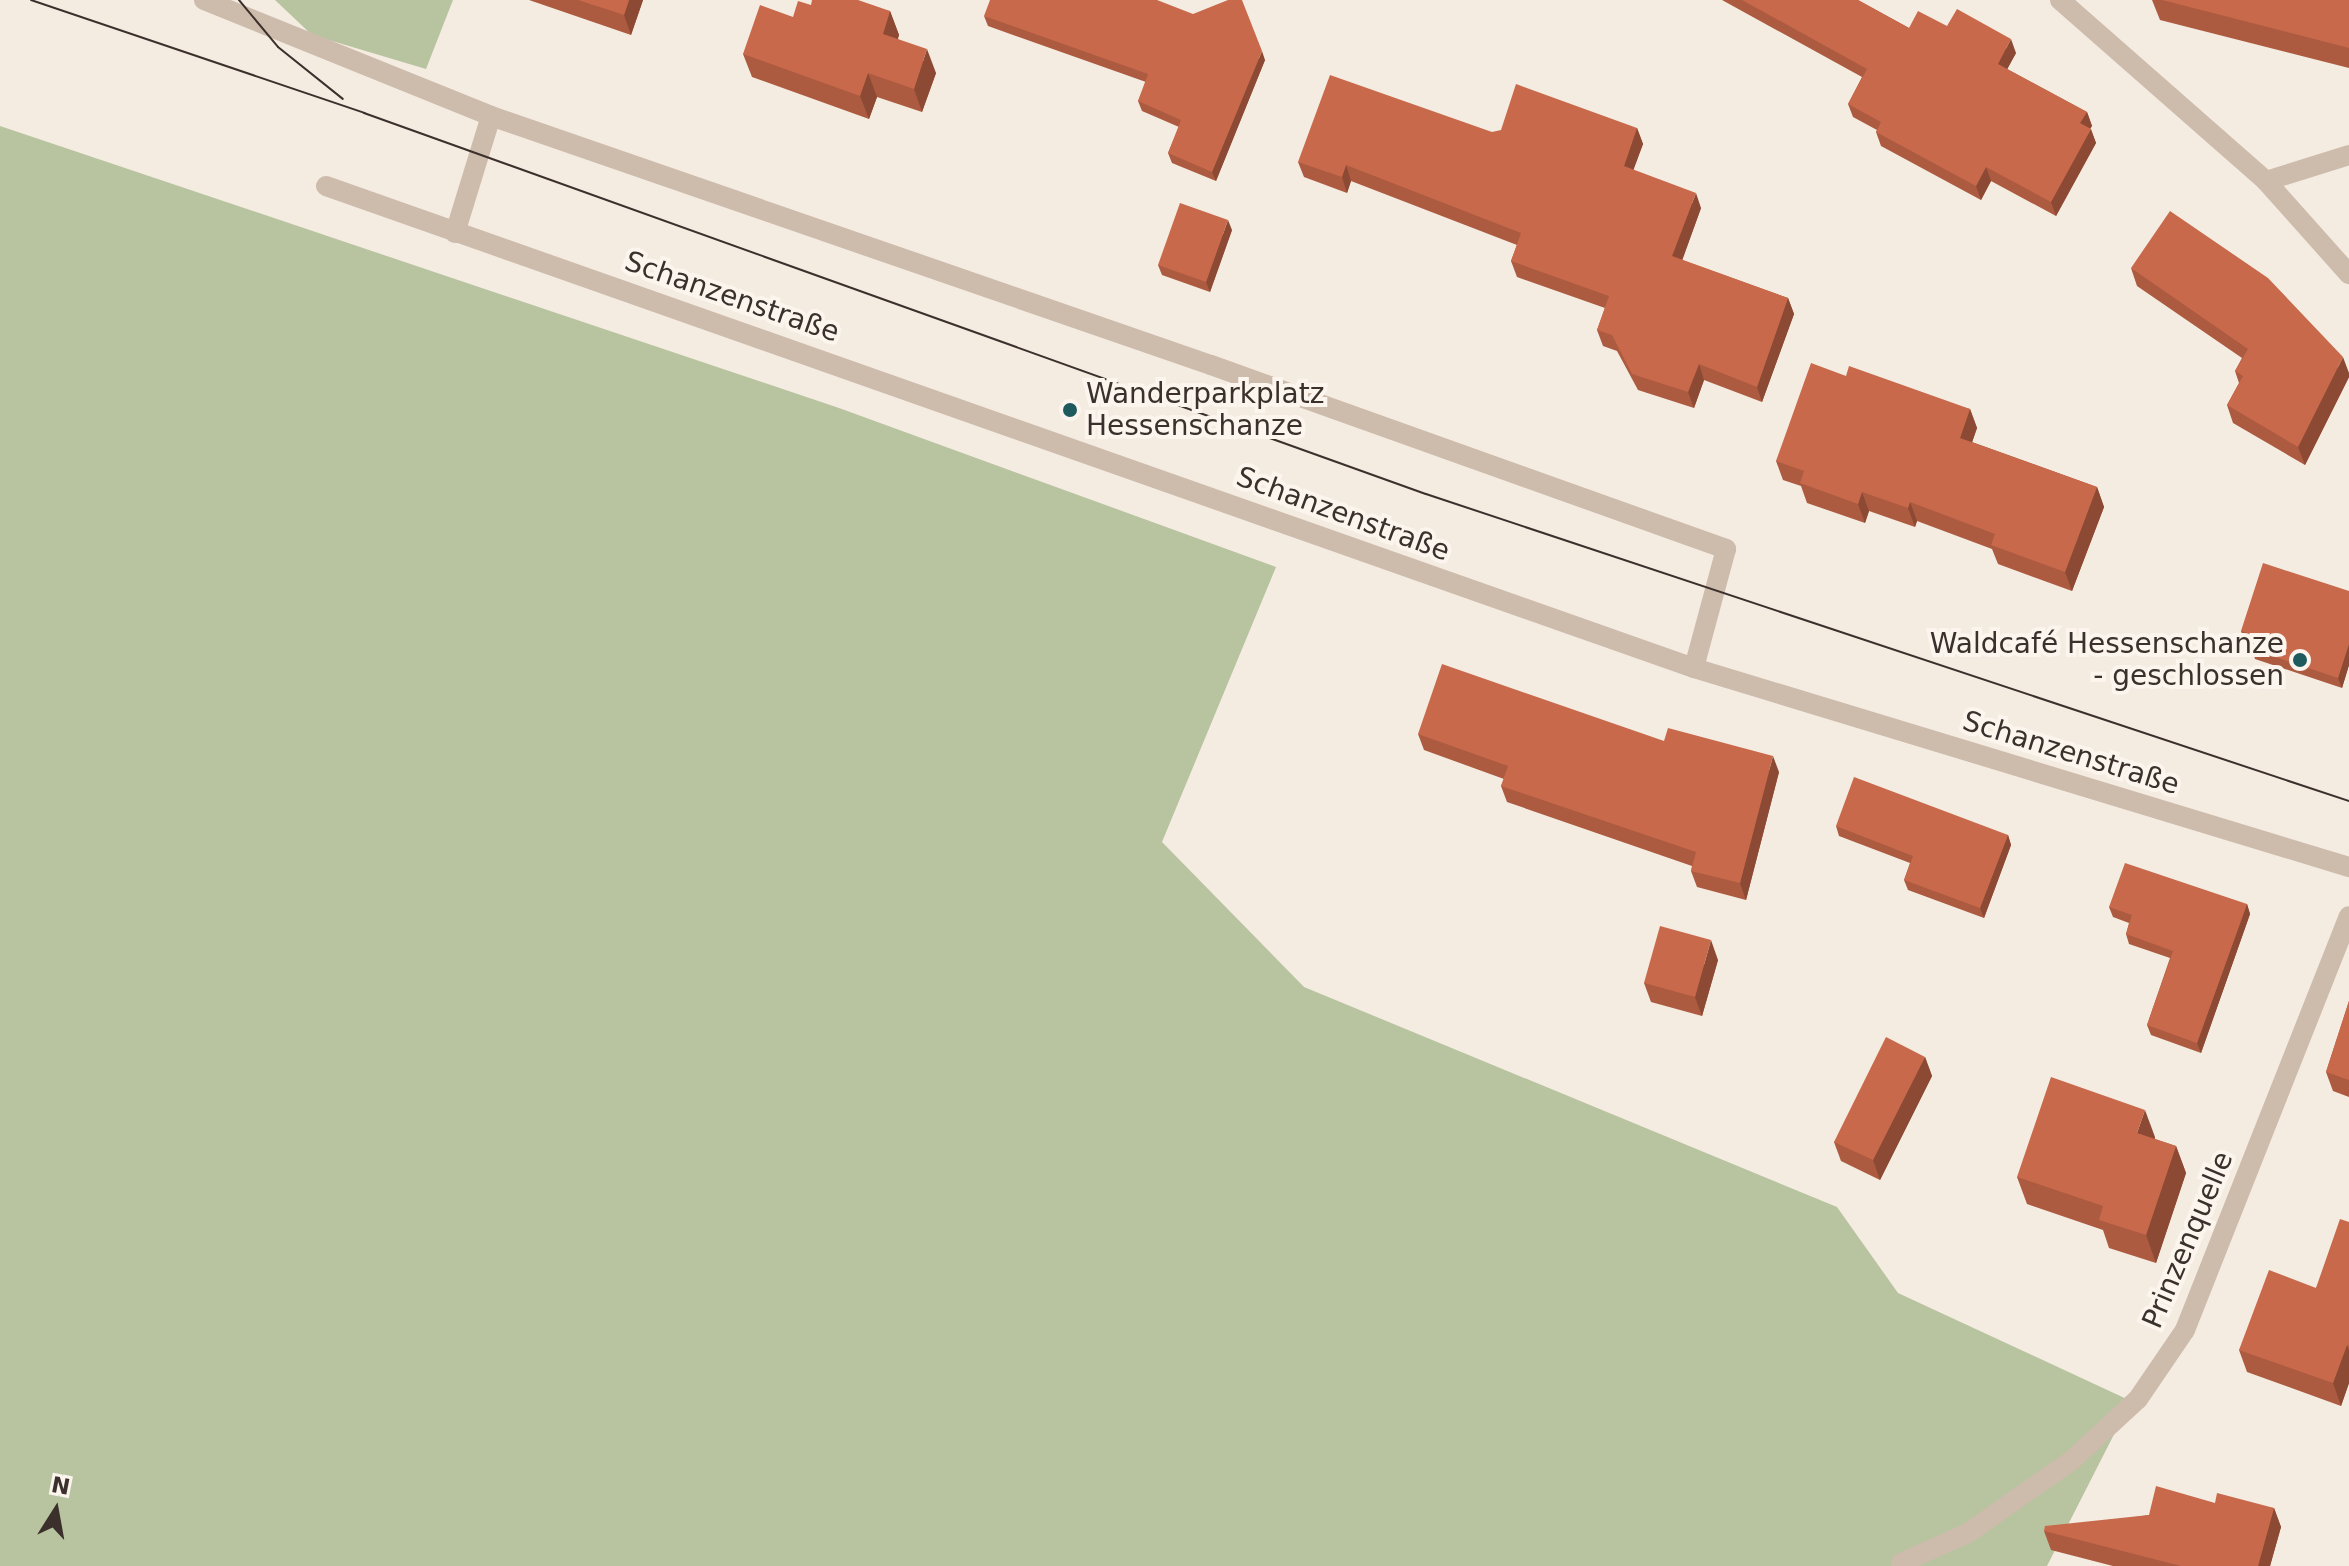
<!DOCTYPE html>
<html>
<head>
<meta charset="utf-8">
<style>
	body { margin:0 }
	#map { position:relative; width:2349px; height:1566px; overflow:hidden; background:#f4ebe1; font-family:"DejaVu Sans",sans-serif }
	div>[style] { position:absolute }
	.green>* { inset:0; background:#b8c4a0 }
	.minor>* { height:20px; margin:-10px; padding:0 10px; transform-origin:10px; border-radius:10px; background:#cdbbac }
	.tram>* { height:2px; margin:-1px; padding:0 1px; transform-origin:1px; border-radius:1px; background:#3b302b }
	.wall>* { inset:0; background:#ac5a40 }
	.shaded-wall>* { inset:0; background:#8c4a34 }
	.building>* { inset:0; background:#c8694b }
	.dots>* { width:22px; height:22px; translate:-50% -50%; box-sizing:border-box; border:4px solid #fbf5ee; border-radius:50% }
	span { translate:-50% -50%; white-space:nowrap; text-align:center; line-height:1.15; -webkit-text-stroke:8px #fbf5ee; paint-order:stroke }
	.street-label { font-size:28px; color:#3b302b }
	.poi-label { font-size:28px; color:#3b302b }
	.left { translate:0 -50%; text-align:left }
	.right { translate:-100% -50%; text-align:right }
	.north { position:absolute; left:16px; top:1470px; width:80px; height:80px; -webkit-text-stroke:6px #fbf5ee; paint-order:stroke; rotate:11deg; font-size:22px; font-weight:700; line-height:32px; text-align:center; color:#3b302b }
	.north::after { content:''; display:block; margin:auto; width:28px; height:36px; background:#3b302b; clip-path:polygon(50% 0,100% 100%,50% 72%,0 100%) }
</style>
</head>
<body>
<div id="map">
	<div class="green">
		<div style="clip-path:polygon(275px 0,453px 0,426px 69px,312px 35px)"></div>
		<div style="clip-path:polygon(0 126px,839px 408px,1276px 567px,1162px 842px,1304px 987px,1837px 1207px,1898px 1293px,2131px 1401px,2047px 1566px,0 1566px)"></div>
	</div>
	<div class="minor">
		<div style="left:204px;top:0;width:310px;rotate:22deg"></div>
		<div style="left:2060px;top:0;width:274px;rotate:41.3deg"></div>
		<div style="left:2266px;top:181px;width:125px;rotate:48.3deg"></div>
		<div style="left:2266px;top:181px;width:87px;rotate:-17.4deg"></div>
		<div style="left:326px;top:186px;width:1450px;rotate:19.41deg"></div>
		<div style="left:1694px;top:668px;width:685px;rotate:16.9deg"></div>
		<div style="left:455px;top:233px;width:122px;rotate:-72.9deg"></div>
		<div style="left:491px;top:116px;width:762px;rotate:19.08deg"></div>
		<div style="left:1211px;top:365px;width:547px;rotate:19.66deg"></div>
		<div style="left:1726px;top:549px;width:123px;rotate:105.1deg"></div>
		<div style="left:1901px;top:1563px;width:73px;rotate:-24.1deg"></div>
		<div style="left:1968px;top:1533px;width:126px;rotate:-35deg"></div>
		<div style="left:2071px;top:1461px;width:91px;rotate:-42.8deg"></div>
		<div style="left:2138px;top:1399px;width:83px;rotate:-55.7deg"></div>
		<div style="left:2185px;top:1330px;width:445px;rotate:-68.4deg"></div>
	</div>
	<div class="tram">
		<div style="left:31px;top:0;width:352px;rotate:18.7deg"></div>
		<div style="left:364px;top:113px;width:1128px;rotate:19.74deg"></div>
		<div style="left:1426px;top:494px;width:973px;rotate:18.4deg"></div>
		<div style="left:239px;top:0;width:61px;rotate:50.3deg"></div>
		<div style="left:278px;top:47px;width:83px;rotate:38.7deg"></div>
	</div>
	<div class="wall">
		<div style="clip-path:polygon(529px 0,643px 0,631px 35px)"></div>
		<div style="clip-path:polygon(1722px 0,1858px 0,1909px 28px,1947px 26px,2016px 53px,2007px 69px,2087px 112px,2092px 126px,2090px 128px,2096px 143px,2056px 216px,1991px 181px,1981px 200px,1881px 146px,1876px 132px,1877px 130px,1853px 117px,1848px 104px,1862px 77px)"></div>
		<div style="clip-path:polygon(2152px 0,2349px 0,2349px 68px,2160px 20px)"></div>
		<div style="clip-path:polygon(811px 5px,890px 11px,899px 35px,898px 39px,936px 73px,922px 112px,877px 97px,869px 119px,752px 77px,743px 54px)"></div>
		<div style="clip-path:polygon(984px 16px,1265px 60px,1216px 181px,1172px 163px,1168px 153px,1179px 127px,1142px 111px,1138px 101px,1146px 82px,988px 26px)"></div>
		<div style="clip-path:polygon(1637px 128px,1643px 144px,1633px 170px,1701px 208px,1682px 260px,1788px 298px,1794px 314px,1762px 402px,1704px 380px,1694px 408px,1638px 390px,1617px 351px,1603px 346px,1597px 330px,1605px 308px,1517px 277px,1511px 261px,1517px 245px,1351px 181px,1347px 193px,1304px 177px,1298px 162px)"></div>
		<div style="clip-path:polygon(1232px 230px,1210px 292px,1162px 275px,1158px 265px)"></div>
		<div style="clip-path:polygon(2131px 268px,2349px 373px,2349px 377px,2305px 465px,2233px 423px,2227px 405px,2239px 383px,2235px 371px,2242px 358px,2137px 286px)"></div>
		<div style="clip-path:polygon(1846px 376px,1970px 409px,1977px 428px,1972px 442px,2097px 487px,2104px 507px,2072px 591px,1998px 564px,1992px 549px,1917px 521px,1915px 527px,1869px 511px,1865px 523px,1807px 503px,1801px 486px,1783px 480px,1776px 461px)"></div>
		<div style="clip-path:polygon(2349px 591px,2349px 665px,2342px 688px,2255px 659px,2252px 649px,2253px 644px,2244px 640px,2241px 631px)"></div>
		<div style="clip-path:polygon(1418px 734px,1664px 741px,1779px 772px,1746px 900px,1697px 887px,1691px 871px,1692px 866px,1507px 802px,1501px 786px,1504px 779px,1424px 750px)"></div>
		<div style="clip-path:polygon(1836px 826px,2008px 835px,2011px 845px,1984px 918px,1908px 890px,1904px 880px,1910px 863px,1839px 836px)"></div>
		<div style="clip-path:polygon(2247px 904px,2250px 914px,2201px 1053px,2151px 1035px,2147px 1025px,2170px 958px,2129px 944px,2126px 934px,2129px 923px,2113px 917px,2109px 907px)"></div>
		<div style="clip-path:polygon(1718px 960px,1702px 1016px,1651px 1002px,1644px 983px)"></div>
		<div style="clip-path:polygon(2349px 1001px,2349px 1097px,2333px 1091px,2326px 1072px)"></div>
		<div style="clip-path:polygon(1925px 1057px,1932px 1076px,1880px 1180px,1841px 1161px,1834px 1142px)"></div>
		<div style="clip-path:polygon(2155px 1137px,2155px 1139px,2176px 1146px,2186px 1173px,2156px 1263px,2109px 1248px,2103px 1230px,2027px 1204px,2017px 1177px)"></div>
		<div style="clip-path:polygon(2349px 1222px,2349px 1383px,2341px 1406px,2247px 1372px,2239px 1350px,2316px 1288px)"></div>
		<div style="clip-path:polygon(2215px 1503px,2274px 1508px,2281px 1527px,2270px 1566px,2113px 1566px,2051px 1550px,2044px 1531px,2149px 1515px)"></div>
	</div>
	<div class="shaded-wall">
		<div style="clip-path:polygon(629px 0,643px 0,631px 35px,624px 15px)"></div>
		<div style="clip-path:polygon(890px 11px,899px 35px,891px 57px,883px 34px)"></div>
		<div style="clip-path:polygon(2011px 39px,2016px 53px,2003px 77px,1998px 64px)"></div>
		<div style="clip-path:polygon(927px 49px,936px 73px,922px 112px,914px 89px)"></div>
		<div style="clip-path:polygon(1262px 51px,1265px 60px,1216px 181px,1212px 172px)"></div>
		<div style="clip-path:polygon(868px 73px,877px 97px,869px 119px,860px 96px)"></div>
		<div style="clip-path:polygon(2087px 112px,2092px 126px,2085px 137px,2080px 123px)"></div>
		<div style="clip-path:polygon(1637px 128px,1643px 144px,1629px 182px,1624px 166px)"></div>
		<div style="clip-path:polygon(2091px 129px,2096px 143px,2056px 216px,2051px 202px)"></div>
		<div style="clip-path:polygon(1346px 165px,1351px 181px,1347px 193px,1342px 177px)"></div>
		<div style="clip-path:polygon(1986px 167px,1991px 181px,1981px 200px,1976px 186px)"></div>
		<div style="clip-path:polygon(1696px 193px,1701px 208px,1678px 272px,1672px 256px)"></div>
		<div style="clip-path:polygon(1228px 220px,1232px 230px,1210px 292px,1206px 282px)"></div>
		<div style="clip-path:polygon(1788px 298px,1794px 314px,1762px 402px,1757px 387px)"></div>
		<div style="clip-path:polygon(2343px 357px,2349px 373px,2349px 377px,2305px 465px,2298px 447px)"></div>
		<div style="clip-path:polygon(1699px 364px,1704px 380px,1694px 408px,1688px 392px)"></div>
		<div style="clip-path:polygon(1970px 409px,1977px 428px,1967px 457px,1960px 438px)"></div>
		<div style="clip-path:polygon(2097px 487px,2104px 507px,2072px 591px,2065px 572px)"></div>
		<div style="clip-path:polygon(1862px 492px,1869px 511px,1865px 523px,1858px 504px)"></div>
		<div style="clip-path:polygon(1910px 502px,1917px 521px,1915px 527px,1908px 508px)"></div>
		<div style="clip-path:polygon(2349px 644px,2349px 665px,2342px 688px,2338px 678px)"></div>
		<div style="clip-path:polygon(1773px 756px,1779px 772px,1746px 900px,1740px 883px)"></div>
		<div style="clip-path:polygon(2008px 835px,2011px 845px,1984px 918px,1980px 908px)"></div>
		<div style="clip-path:polygon(2247px 904px,2250px 914px,2201px 1053px,2197px 1043px)"></div>
		<div style="clip-path:polygon(1711px 940px,1718px 960px,1702px 1016px,1695px 997px)"></div>
		<div style="clip-path:polygon(1925px 1057px,1932px 1076px,1880px 1180px,1873px 1160px)"></div>
		<div style="clip-path:polygon(2145px 1110px,2155px 1137px,2147px 1160px,2137px 1133px)"></div>
		<div style="clip-path:polygon(2176px 1146px,2186px 1173px,2156px 1263px,2146px 1235px)"></div>
		<div style="clip-path:polygon(2347px 1345px,2349px 1351px,2349px 1383px,2341px 1406px,2333px 1383px)"></div>
		<div style="clip-path:polygon(2274px 1508px,2281px 1527px,2270px 1566px,2258px 1566px)"></div>
	</div>
	<div class="building">
		<div style="clip-path:polygon(578px 0,629px 0,624px 15px)"></div>
		<div style="clip-path:polygon(812px 0,858px 0,890px 11px,883px 34px,927px 49px,914px 89px,868px 73px,860px 96px,743px 54px,760px 5px,793px 17px,798px 1px,811px 5px)"></div>
		<div style="clip-path:polygon(990px 0,1157px 0,1193px 14px,1228px 0,1242px 0,1262px 51px,1212px 172px,1168px 153px,1181px 120px,1138px 101px,1148px 74px,984px 16px)"></div>
		<div style="clip-path:polygon(1742px 0,1858px 0,1909px 28px,1918px 11px,1947px 26px,1957px 9px,2011px 39px,1998px 64px,2087px 112px,2080px 123px,2091px 129px,2051px 202px,1986px 167px,1976px 186px,1876px 132px,1881px 122px,1848px 104px,1867px 69px)"></div>
		<div style="clip-path:polygon(2162px 0,2349px 0,2349px 48px)"></div>
		<div style="clip-path:polygon(1330px 75px,1492px 132px,1501px 130px,1516px 84px,1637px 128px,1624px 166px,1696px 193px,1672px 256px,1788px 298px,1757px 387px,1699px 364px,1688px 392px,1632px 374px,1612px 335px,1597px 330px,1609px 296px,1511px 261px,1521px 233px,1346px 165px,1342px 177px,1298px 162px)"></div>
		<div style="clip-path:polygon(1180px 203px,1228px 220px,1206px 282px,1158px 265px)"></div>
		<div style="clip-path:polygon(2170px 211px,2268px 278px,2343px 357px,2298px 447px,2227px 405px,2243px 376px,2235px 371px,2248px 349px,2131px 268px)"></div>
		<div style="clip-path:polygon(1811px 363px,1846px 376px,1849px 366px,1970px 409px,1960px 438px,2097px 487px,2065px 572px,1991px 545px,1995px 534px,1910px 502px,1908px 508px,1862px 492px,1858px 504px,1800px 483px,1804px 471px,1776px 461px)"></div>
		<div style="clip-path:polygon(2263px 563px,2349px 591px,2349px 644px,2338px 678px,2252px 649px,2256px 636px,2241px 631px)"></div>
		<div style="clip-path:polygon(1442px 664px,1664px 741px,1668px 728px,1773px 756px,1740px 883px,1691px 871px,1696px 852px,1501px 786px,1508px 766px,1418px 734px)"></div>
		<div style="clip-path:polygon(1854px 777px,2008px 835px,1980px 908px,1904px 880px,1913px 856px,1836px 826px)"></div>
		<div style="clip-path:polygon(2125px 863px,2247px 904px,2197px 1043px,2147px 1025px,2173px 951px,2126px 934px,2132px 915px,2109px 907px)"></div>
		<div style="clip-path:polygon(1660px 926px,1711px 940px,1695px 997px,1644px 983px)"></div>
		<div style="clip-path:polygon(2349px 1001px,2349px 1080px,2326px 1072px)"></div>
		<div style="clip-path:polygon(1886px 1037px,1925px 1057px,1873px 1160px,1834px 1142px)"></div>
		<div style="clip-path:polygon(2051px 1077px,2145px 1110px,2137px 1133px,2176px 1146px,2146px 1235px,2099px 1220px,2103px 1206px,2017px 1177px)"></div>
		<div style="clip-path:polygon(2340px 1219px,2349px 1222px,2349px 1346px,2347px 1345px,2333px 1383px,2239px 1350px,2269px 1270px,2316px 1288px)"></div>
		<div style="clip-path:polygon(2156px 1486px,2215px 1503px,2217px 1493px,2274px 1508px,2258px 1566px,2181px 1566px,2044px 1531px,2045px 1526px,2149px 1515px)"></div>
	</div>
	<div class="dots">
		<div style="left:1070px;top:410px;background:#1f5a5e"></div>
		<div style="left:2300px;top:660px;background:#1f5a5e"></div>
	</div>
	<div class="street-label">
		<span style="left:732px;top:297px;rotate:19deg">Schanzenstraße</span>
		<span style="left:1343px;top:514px;rotate:20deg">Schanzenstraße</span>
		<span style="left:2071px;top:753px;rotate:17deg">Schanzenstraße</span>
		<span style="left:2188px;top:1240px;rotate:-67deg">Prinzenquelle</span>
	</div>
	<div class="poi-label">
		<span class="left" style="left:1086px;top:410px">Wanderparkplatz<br>Hessenschanze</span>
		<span class="right" style="left:2284px;top:660px">Waldcafé Hessenschanze<br>- geschlossen</span>
	</div>
	<div class="north">N</div>
</div>
</body>
</html>
